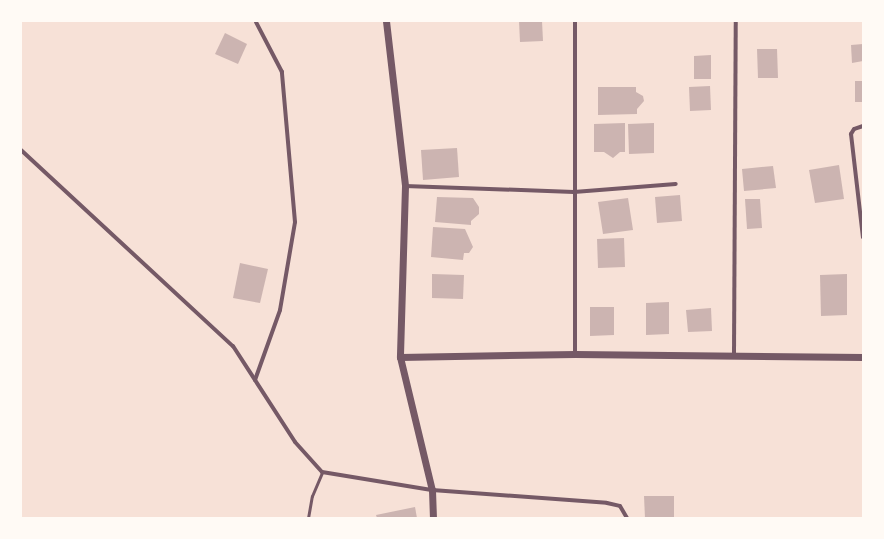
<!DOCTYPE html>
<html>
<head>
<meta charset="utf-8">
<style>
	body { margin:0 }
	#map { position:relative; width:884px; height:539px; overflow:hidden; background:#f7e1d7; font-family:Roboto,sans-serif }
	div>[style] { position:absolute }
	.building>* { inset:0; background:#ccb4b1 }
	.service>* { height:3px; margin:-1.5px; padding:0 1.5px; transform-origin:1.5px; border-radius:1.5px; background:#755966 }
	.minor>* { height:4px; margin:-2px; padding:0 2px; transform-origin:2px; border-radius:2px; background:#755966 }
	.tertiary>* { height:7px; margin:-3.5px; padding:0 3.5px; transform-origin:3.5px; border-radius:3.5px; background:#755966 }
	span { translate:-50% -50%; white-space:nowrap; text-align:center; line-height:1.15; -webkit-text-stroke:3.5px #fffaf5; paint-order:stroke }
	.frame { position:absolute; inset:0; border:22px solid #fffaf5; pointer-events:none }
</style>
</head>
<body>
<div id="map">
	<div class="building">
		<div style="clip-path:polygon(519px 21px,542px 21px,543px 41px,520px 42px)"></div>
		<div style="clip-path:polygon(225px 33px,247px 44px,238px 64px,215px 54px)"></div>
		<div style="clip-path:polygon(863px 44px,863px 61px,852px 63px,851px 45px)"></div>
		<div style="clip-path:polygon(757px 49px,777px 49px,778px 78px,758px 78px)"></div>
		<div style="clip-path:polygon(711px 55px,711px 79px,694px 79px,694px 56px)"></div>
		<div style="clip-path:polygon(855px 81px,863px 81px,863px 102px,855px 102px)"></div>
		<div style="clip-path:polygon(710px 86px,711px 110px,690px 111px,689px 87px)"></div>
		<div style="clip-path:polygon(598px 87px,636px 87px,636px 92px,643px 96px,644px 101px,637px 109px,637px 114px,598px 115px)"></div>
		<div style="clip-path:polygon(625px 123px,625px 152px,620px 152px,613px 158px,604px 152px,594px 152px,594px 124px)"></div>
		<div style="clip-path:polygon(654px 123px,654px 153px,629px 154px,628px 124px)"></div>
		<div style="clip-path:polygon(457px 148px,459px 177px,423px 180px,421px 150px)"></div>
		<div style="clip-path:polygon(839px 165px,844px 199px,815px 203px,809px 170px)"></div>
		<div style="clip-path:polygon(773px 166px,776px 188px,744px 191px,742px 169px)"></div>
		<div style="clip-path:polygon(680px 195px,682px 221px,657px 223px,655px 197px)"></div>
		<div style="clip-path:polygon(437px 197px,473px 198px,479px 207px,479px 214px,471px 221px,471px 225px,435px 222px)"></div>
		<div style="clip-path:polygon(628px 198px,633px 230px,603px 234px,598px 202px)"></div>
		<div style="clip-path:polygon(745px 199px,760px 199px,762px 228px,747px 229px)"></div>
		<div style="clip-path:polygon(433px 227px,465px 229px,473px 247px,469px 253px,464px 253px,463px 260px,431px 257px)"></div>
		<div style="clip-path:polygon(624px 238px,625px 267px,598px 268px,597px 239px)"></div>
		<div style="clip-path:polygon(240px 263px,268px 269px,260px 303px,233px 298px)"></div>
		<div style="clip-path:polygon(432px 274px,464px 275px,463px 299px,432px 298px)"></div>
		<div style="clip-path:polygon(847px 274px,847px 315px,821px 316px,820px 275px)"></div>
		<div style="clip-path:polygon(669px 302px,669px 334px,646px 335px,646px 303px)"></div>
		<div style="clip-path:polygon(590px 307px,614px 307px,614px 335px,590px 336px)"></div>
		<div style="clip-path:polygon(711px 308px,712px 331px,688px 332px,686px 310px)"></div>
		<div style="clip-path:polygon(644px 496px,674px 496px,674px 518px,645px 518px)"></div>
		<div style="clip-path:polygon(415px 507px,417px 518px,377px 518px,376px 515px)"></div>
	</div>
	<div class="service">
		<div style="left:308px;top:518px;width:22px;rotate:-80deg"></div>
		<div style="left:312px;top:496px;width:26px;rotate:-67deg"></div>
	</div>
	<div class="minor">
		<div style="left:863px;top:126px;width:9px;rotate:162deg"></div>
		<div style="left:854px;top:129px;width:6px;rotate:121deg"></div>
		<div style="left:851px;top:134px;width:104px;rotate:83.4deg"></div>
		<div style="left:21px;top:150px;width:289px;rotate:42.8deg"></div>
		<div style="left:233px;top:346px;width:114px;rotate:57.1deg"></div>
		<div style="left:295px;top:442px;width:40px;rotate:48deg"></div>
		<div style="left:322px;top:472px;width:111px;rotate:9.3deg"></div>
		<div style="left:432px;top:490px;width:175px;rotate:4.2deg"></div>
		<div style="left:607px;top:503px;width:13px;rotate:13deg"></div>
		<div style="left:620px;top:506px;width:14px;rotate:60deg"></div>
		<div style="left:405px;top:186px;width:169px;rotate:2deg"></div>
		<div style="left:574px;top:192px;width:102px;rotate:-4.5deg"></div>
		<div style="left:575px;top:354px;width:333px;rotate:-90deg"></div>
		<div style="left:734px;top:354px;width:333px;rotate:-89.7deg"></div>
		<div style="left:255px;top:380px;width:74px;rotate:-70.3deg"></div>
		<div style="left:280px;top:310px;width:89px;rotate:-80.3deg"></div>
		<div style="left:295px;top:222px;width:151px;rotate:-95deg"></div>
		<div style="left:282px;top:72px;width:56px;rotate:-117.5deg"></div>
	</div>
	<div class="tertiary">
		<div style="left:386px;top:21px;width:166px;rotate:83.4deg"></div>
		<div style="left:405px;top:186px;width:171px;rotate:91.7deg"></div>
		<div style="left:400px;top:357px;width:137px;rotate:76.5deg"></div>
		<div style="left:432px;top:490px;width:28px;rotate:88deg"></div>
		<div style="left:400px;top:357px;width:175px;rotate:-1deg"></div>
		<div style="left:575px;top:354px;width:288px;rotate:0.6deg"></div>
	</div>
	<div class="frame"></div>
</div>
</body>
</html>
